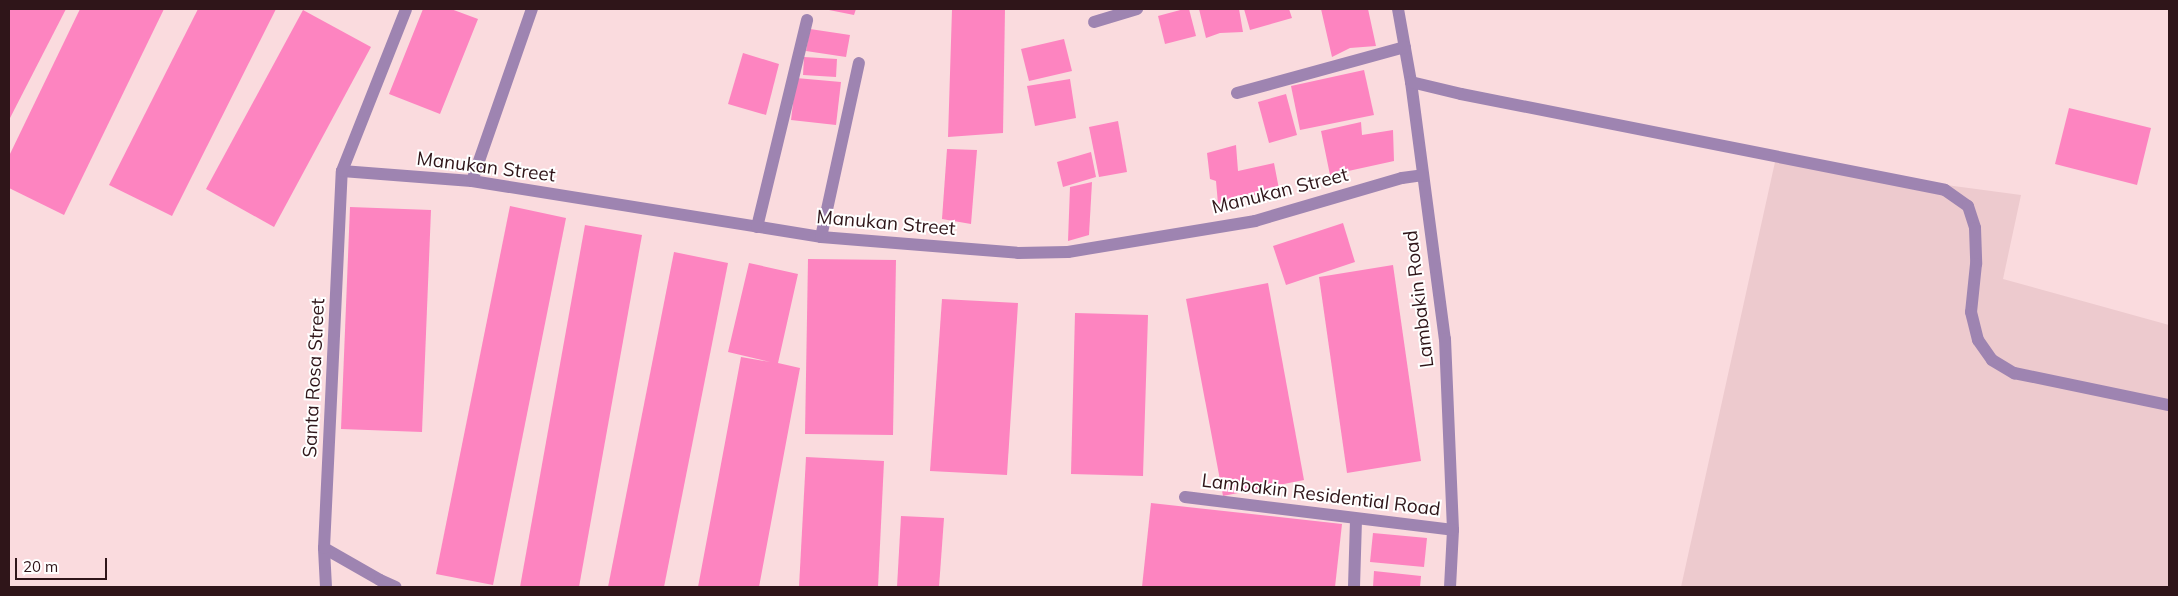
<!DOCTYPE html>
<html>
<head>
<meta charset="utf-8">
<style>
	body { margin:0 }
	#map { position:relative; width:2178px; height:596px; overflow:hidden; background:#fadbde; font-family:Mulish,sans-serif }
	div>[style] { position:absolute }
	.built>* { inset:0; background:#edcace }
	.building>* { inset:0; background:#fd84c0 }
	.minor>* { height:12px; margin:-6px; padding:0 6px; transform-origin:6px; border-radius:6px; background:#9e84b1 }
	span { translate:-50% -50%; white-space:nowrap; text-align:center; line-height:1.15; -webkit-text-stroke:4px #fff; paint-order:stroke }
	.street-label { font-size:19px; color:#2f1519 }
	.frame { position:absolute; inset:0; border:10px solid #2f1519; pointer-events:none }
	.scale { position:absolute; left:15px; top:558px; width:92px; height:22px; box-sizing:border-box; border:2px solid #2f1519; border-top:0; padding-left:6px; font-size:15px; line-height:18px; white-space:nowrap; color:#2f1519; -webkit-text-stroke:4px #fff; paint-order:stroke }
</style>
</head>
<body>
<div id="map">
	<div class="built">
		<div style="clip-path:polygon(1775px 162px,2021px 195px,2003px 279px,2169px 325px,2169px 587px,1681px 587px)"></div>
	</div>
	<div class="building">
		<div style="clip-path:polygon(9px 9px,66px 9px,9px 120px)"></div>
		<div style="clip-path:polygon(80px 9px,164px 9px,64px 215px,9px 188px,9px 156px)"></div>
		<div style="clip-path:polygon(198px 9px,276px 9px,172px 216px,109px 185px)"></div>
		<div style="clip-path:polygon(423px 9px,451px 9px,478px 19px,440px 114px,389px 94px)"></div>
		<div style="clip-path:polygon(824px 9px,856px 9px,854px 15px)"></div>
		<div style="clip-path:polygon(952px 9px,1005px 9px,1003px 133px,948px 137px)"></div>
		<div style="clip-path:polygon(1184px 9px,1189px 9px,1196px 36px,1165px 44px,1158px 16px)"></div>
		<div style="clip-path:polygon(1199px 9px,1239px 9px,1243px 32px,1220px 33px,1206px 38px)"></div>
		<div style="clip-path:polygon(1244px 9px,1289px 9px,1292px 18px,1250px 30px)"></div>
		<div style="clip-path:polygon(1321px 9px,1368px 9px,1376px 46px,1350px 48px,1332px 57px)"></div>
		<div style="clip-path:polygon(303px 10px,371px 47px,274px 227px,206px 189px)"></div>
		<div style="clip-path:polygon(810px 29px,850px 35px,846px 57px,806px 51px)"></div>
		<div style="clip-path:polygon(1064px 39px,1072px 71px,1029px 81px,1021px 49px)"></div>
		<div style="clip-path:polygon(743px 53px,779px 64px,766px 115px,728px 104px)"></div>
		<div style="clip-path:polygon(804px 57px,837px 59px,836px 77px,803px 75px)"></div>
		<div style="clip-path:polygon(1364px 70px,1374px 115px,1300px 130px,1291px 86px)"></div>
		<div style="clip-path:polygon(796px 78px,841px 82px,836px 125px,791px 120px)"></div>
		<div style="clip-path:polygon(1070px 79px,1076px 118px,1035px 126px,1027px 86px)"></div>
		<div style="clip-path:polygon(1286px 94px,1297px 135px,1269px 143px,1258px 102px)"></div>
		<div style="clip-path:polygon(2069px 108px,2151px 128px,2137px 185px,2055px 164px)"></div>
		<div style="clip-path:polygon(1118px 121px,1127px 172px,1099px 177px,1089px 127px)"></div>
		<div style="clip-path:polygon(1361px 122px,1362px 135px,1393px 130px,1394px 161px,1330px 175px,1321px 131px)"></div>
		<div style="clip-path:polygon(1236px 145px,1238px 171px,1274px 163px,1279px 189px,1218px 204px,1216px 181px,1210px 179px,1207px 153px)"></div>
		<div style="clip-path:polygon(947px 149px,977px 150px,971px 224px,942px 219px)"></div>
		<div style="clip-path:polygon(1091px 152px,1096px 177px,1063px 187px,1057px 162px)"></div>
		<div style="clip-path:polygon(1092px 182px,1089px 235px,1068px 241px,1070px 187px)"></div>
		<div style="clip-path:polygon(510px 206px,566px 218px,493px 585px,436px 574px)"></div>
		<div style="clip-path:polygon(350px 207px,431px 210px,422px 432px,341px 429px)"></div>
		<div style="clip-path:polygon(1343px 223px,1355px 262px,1286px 285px,1273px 246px)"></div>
		<div style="clip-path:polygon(585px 225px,642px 235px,579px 587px,520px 587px)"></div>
		<div style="clip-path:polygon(674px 252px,728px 263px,664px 587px,608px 587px)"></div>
		<div style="clip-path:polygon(808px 259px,896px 260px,893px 435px,805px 434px)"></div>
		<div style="clip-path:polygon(749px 263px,798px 274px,778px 363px,800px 368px,759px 587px,698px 587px,741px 357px,770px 362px,728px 352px)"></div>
		<div style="clip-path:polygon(1393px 265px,1421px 461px,1347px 473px,1319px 277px)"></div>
		<div style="clip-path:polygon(1268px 283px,1304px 480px,1223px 496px,1186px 299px)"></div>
		<div style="clip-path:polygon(942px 299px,1018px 303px,1007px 475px,930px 471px)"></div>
		<div style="clip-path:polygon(1075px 313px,1148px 315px,1143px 476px,1071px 474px)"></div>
		<div style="clip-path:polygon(806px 457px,884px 461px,878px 587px,799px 587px)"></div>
		<div style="clip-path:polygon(1151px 503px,1342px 524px,1335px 587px,1142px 587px)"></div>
		<div style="clip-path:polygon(901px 516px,944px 518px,939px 587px,897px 587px)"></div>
		<div style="clip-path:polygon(1373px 533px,1427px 538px,1424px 567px,1370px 562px)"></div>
		<div style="clip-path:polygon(1374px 571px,1421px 576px,1420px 587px,1373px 587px)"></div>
	</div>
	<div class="minor">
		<div style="left:1398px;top:9px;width:74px;rotate:79.9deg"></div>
		<div style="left:1411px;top:82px;width:259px;rotate:82.5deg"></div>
		<div style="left:1445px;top:339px;width:191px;rotate:87.6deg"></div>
		<div style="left:1453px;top:530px;width:57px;rotate:93deg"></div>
		<div style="left:1094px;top:22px;width:45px;rotate:-16.8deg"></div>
		<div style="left:1411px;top:82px;width:51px;rotate:13.5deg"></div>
		<div style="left:1461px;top:94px;width:493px;rotate:11.2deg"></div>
		<div style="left:1945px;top:190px;width:28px;rotate:35deg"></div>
		<div style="left:1968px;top:206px;width:23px;rotate:72deg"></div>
		<div style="left:1975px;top:228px;width:36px;rotate:88deg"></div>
		<div style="left:1976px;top:264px;width:48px;rotate:95.9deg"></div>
		<div style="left:1971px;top:312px;width:29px;rotate:76deg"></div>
		<div style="left:1978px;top:340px;width:24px;rotate:55deg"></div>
		<div style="left:1992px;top:360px;width:26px;rotate:31deg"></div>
		<div style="left:2014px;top:373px;width:158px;rotate:11.7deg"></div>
		<div style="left:1237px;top:93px;width:174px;rotate:-15.3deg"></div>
		<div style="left:342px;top:171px;width:130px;rotate:4.4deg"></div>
		<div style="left:472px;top:181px;width:353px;rotate:9.1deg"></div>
		<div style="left:821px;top:237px;width:198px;rotate:4.6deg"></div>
		<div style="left:1018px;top:253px;width:50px;rotate:-1.1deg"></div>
		<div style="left:1068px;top:252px;width:190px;rotate:-9.4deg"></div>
		<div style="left:1255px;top:221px;width:153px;rotate:-16.3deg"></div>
		<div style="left:1402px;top:178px;width:21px;rotate:-8deg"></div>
		<div style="left:472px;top:181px;width:182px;rotate:-70.8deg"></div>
		<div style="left:757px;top:227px;width:213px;rotate:-76.4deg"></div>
		<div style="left:821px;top:237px;width:178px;rotate:-77.7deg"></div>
		<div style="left:1185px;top:497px;width:270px;rotate:7deg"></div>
		<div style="left:324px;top:548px;width:64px;rotate:29.7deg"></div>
		<div style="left:380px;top:580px;width:17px;rotate:24deg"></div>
		<div style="left:326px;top:587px;width:39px;rotate:-93deg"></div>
		<div style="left:324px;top:548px;width:377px;rotate:-87.3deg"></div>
		<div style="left:342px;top:171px;width:174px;rotate:-68.4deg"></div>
		<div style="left:1354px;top:587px;width:68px;rotate:-88.3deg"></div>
	</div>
	<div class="street-label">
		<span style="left:486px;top:167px;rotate:7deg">Manukan Street</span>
		<span style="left:1280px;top:191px;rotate:-14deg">Manukan Street</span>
		<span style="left:886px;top:223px;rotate:5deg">Manukan Street</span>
		<span style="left:1419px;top:299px;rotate:-97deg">Lambakin Road</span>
		<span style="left:314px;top:378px;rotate:-87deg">Santa Rosa Street</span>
		<span style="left:1321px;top:495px;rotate:7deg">Lambakin Residential Road</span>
	</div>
	<div class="frame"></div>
	<div class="scale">20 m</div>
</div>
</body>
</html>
